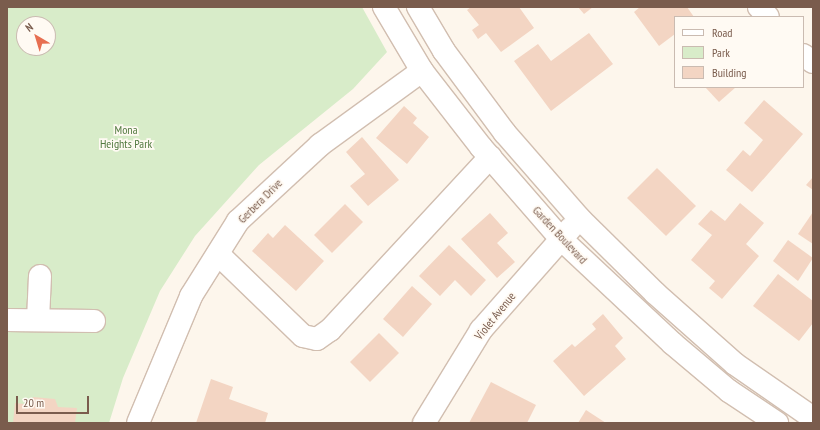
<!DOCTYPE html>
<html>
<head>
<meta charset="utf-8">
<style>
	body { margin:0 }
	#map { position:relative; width:820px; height:430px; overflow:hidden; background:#fdf6ec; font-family:"PT Sans Narrow",sans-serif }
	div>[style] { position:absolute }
	.green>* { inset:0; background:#d8ecc9 }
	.building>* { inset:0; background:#f3d5c3 }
	.roads { filter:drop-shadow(1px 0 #d1beb0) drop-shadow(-1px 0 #d1beb0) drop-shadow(0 1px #d1beb0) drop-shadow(0 -1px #d1beb0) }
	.minor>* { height:22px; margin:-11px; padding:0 11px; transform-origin:11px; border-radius:11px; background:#fff }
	span { translate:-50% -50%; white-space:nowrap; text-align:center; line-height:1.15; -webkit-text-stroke:3.5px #fffaf3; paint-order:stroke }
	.park-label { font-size:12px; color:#537a41 }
	.street-label { font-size:12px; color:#7a5c4d }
	.frame { position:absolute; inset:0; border:8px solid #7a5c4d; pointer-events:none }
	.legend { position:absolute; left:674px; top:16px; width:130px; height:72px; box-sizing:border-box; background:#fffaf3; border:1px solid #cabbb1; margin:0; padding:5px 7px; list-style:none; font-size:12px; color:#7a5c4d }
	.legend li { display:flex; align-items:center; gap:8px; height:20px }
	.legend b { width:20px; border:1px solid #cabbb1 }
	.north { position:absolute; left:16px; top:16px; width:40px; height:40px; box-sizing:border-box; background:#fffaf3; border:1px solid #cabbb1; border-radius:50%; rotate:322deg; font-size:11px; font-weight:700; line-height:16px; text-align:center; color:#7a5c4d }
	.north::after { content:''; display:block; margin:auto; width:14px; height:18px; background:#e76f51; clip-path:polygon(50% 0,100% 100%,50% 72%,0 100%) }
	.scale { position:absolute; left:16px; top:396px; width:73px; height:18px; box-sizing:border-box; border:2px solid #7a5c4d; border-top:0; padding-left:5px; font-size:12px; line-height:14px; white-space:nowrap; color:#7a5c4d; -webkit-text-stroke:3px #fffaf3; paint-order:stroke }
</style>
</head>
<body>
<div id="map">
	<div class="green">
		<div style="clip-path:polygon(evenodd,7px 7px,362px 7px,387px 52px,353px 89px,259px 165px,195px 236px,160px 291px,123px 378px,109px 423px,7px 423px,7px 7px,24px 24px,48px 24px,48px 48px,24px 48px,24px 24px)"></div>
	</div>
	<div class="building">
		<div style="clip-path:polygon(471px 7px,519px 7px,534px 28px,501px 52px,486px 33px,478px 39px,472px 30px,479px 25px,467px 10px)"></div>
		<div style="clip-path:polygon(578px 7px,593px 7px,584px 14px)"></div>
		<div style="clip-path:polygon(640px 7px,687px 7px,694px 17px,675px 17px,675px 34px,659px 46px,634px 12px)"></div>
		<div style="clip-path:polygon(589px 33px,613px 64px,551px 111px,514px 61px,538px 44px,551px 61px)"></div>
		<div style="clip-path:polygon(705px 87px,736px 87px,719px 102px)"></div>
		<div style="clip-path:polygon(764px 100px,803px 134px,752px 192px,726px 170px,743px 150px,750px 156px,763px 140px,744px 123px)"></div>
		<div style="clip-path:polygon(404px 106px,417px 118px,413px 123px,429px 137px,407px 164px,376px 138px)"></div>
		<div style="clip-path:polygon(362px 137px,399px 180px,368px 206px,350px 186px,365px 174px,346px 152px)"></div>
		<div style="clip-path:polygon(657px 168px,696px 206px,666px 236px,627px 198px)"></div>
		<div style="clip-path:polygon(813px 177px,813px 190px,806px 185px)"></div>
		<div style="clip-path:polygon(740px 203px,764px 223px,746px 244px,759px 256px,722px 299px,709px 288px,715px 281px,691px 260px,712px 235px,698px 224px,711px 210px,725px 221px)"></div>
		<div style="clip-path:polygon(345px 204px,363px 222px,332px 253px,314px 235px)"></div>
		<div style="clip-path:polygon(813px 212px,813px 244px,798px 234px)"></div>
		<div style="clip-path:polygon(490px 213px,508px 233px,497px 243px,515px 262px,497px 278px,461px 239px)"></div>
		<div style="clip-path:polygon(285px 225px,324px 261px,296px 291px,252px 251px,268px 233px,273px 238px)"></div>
		<div style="clip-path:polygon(788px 240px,813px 258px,798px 281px,773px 261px)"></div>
		<div style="clip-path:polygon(449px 245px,486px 280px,471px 296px,455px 280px,440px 296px,419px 276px)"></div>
		<div style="clip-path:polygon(778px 274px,813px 301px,813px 323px,799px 341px,753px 306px)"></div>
		<div style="clip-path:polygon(412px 286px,432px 304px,403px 337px,383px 319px)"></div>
		<div style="clip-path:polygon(603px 314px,623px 338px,615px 346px,626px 359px,584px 396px,553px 361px,572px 344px,575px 347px,596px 329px,592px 324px)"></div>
		<div style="clip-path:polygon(379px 333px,399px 353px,370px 382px,350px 362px)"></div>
		<div style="clip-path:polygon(211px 379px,233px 387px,229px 399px,268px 413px,265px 423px,196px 423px)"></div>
		<div style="clip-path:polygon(491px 382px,536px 405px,527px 423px,469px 423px)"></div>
		<div style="clip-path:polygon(33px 397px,55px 399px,58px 407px,77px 408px,75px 423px,13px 423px,15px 403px,33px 405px)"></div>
		<div style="clip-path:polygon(586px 410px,606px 423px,578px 423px)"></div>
	</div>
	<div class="roads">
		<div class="minor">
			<div style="left:384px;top:7px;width:74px;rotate:59.3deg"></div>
			<div style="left:422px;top:71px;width:96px;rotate:52.2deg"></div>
			<div style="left:481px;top:147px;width:122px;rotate:49deg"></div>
			<div style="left:561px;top:239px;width:152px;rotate:43.1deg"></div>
			<div style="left:672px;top:343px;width:75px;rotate:40.1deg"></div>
			<div style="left:729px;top:391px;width:58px;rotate:33.7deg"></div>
			<div style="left:418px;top:7px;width:51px;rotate:59.4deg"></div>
			<div style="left:444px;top:51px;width:102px;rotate:53.4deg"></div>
			<div style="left:505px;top:133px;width:114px;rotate:48.9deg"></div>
			<div style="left:580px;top:219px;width:105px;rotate:44.6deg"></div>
			<div style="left:655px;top:293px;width:107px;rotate:41.6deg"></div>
			<div style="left:735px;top:364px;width:95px;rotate:34.7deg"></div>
			<div style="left:759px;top:7px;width:13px;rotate:48deg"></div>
			<div style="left:803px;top:55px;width:12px;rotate:35deg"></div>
			<div style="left:218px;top:254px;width:118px;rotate:44deg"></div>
			<div style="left:303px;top:336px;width:14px;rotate:12deg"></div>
			<div style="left:317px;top:339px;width:16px;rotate:-35deg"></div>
			<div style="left:330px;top:330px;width:236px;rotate:-47.2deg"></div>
			<div style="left:7px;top:320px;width:87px;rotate:0.7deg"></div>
			<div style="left:38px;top:320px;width:44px;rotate:-87.4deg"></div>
			<div style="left:138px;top:423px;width:138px;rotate:-67.3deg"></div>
			<div style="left:191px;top:296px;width:89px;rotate:-57.9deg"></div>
			<div style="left:238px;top:221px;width:112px;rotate:-42.8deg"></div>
			<div style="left:320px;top:145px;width:126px;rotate:-36deg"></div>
			<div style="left:424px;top:423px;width:109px;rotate:-58.5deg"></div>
			<div style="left:481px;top:330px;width:136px;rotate:-48.6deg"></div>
		</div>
	</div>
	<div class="park-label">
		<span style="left:126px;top:137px">Mona<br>Heights Park</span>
	</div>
	<div class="street-label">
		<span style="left:260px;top:201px;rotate:-45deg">Gerbera Drive</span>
		<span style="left:560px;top:235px;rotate:47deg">Garden Boulevard</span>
		<span style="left:495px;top:316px;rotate:-51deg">Violet Avenue</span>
	</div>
	<div class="frame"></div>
	<ul class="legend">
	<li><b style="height:5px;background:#fff"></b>Road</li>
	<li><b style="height:11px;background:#d8ecc9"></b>Park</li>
	<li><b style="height:11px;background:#f3d5c3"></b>Building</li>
	</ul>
	<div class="north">N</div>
	<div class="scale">20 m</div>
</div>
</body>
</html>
